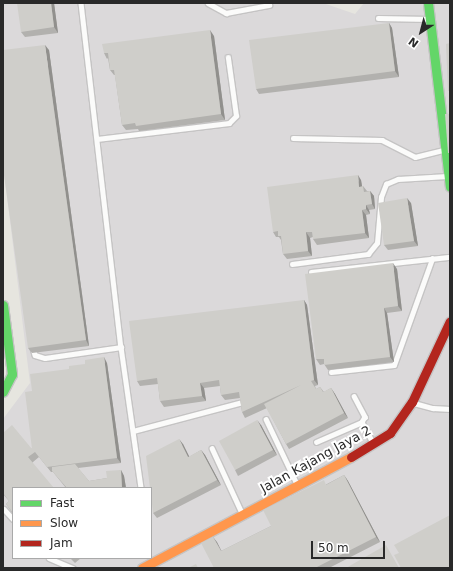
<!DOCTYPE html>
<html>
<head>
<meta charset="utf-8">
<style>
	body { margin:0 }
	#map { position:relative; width:453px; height:571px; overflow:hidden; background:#e6e5df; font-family:"DejaVu Sans",sans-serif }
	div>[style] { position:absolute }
	.industrial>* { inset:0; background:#dbd9da }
	.roads { filter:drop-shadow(1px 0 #c5c4c4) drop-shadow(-1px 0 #c5c4c4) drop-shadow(0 1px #c5c4c4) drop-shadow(0 -1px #c5c4c4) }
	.lane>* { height:4.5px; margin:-2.25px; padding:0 2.25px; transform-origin:2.25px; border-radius:2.25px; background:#fbfbfa }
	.fast>* { height:9px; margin:-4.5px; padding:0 4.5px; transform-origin:4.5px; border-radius:4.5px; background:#63d668 }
	.slow>* { height:9px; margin:-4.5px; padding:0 4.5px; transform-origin:4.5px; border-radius:4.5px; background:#ff974d }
	.jam>* { height:9px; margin:-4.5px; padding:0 4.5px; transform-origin:4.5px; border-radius:4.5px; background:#b3261e }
	.wall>* { inset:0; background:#b2b1ae }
	.shaded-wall>* { inset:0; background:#91908d }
	.building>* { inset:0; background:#cfceca }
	span { translate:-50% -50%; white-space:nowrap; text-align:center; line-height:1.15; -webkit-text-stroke:4px #fff; paint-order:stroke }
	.street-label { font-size:13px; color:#292929 }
	.frame { position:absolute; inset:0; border:4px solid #292929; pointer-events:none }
	.legend { position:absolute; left:12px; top:487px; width:140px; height:72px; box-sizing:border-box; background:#fff; border:1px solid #a9a9a9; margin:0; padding:5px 7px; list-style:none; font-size:12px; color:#292929 }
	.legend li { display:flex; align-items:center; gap:8px; height:20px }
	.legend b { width:20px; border:1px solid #a9a9a9 }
	.north { position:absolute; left:401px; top:12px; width:40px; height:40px; -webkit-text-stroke:3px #fff; paint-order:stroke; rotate:216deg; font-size:11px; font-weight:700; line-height:16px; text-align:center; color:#292929 }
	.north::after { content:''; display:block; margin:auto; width:14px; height:18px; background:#292929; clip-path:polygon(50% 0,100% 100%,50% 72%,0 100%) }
	.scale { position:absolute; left:311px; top:541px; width:74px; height:18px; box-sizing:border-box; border:2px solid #292929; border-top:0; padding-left:5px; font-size:12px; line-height:14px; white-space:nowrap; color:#292929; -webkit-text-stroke:3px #fff; paint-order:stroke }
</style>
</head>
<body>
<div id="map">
	<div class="industrial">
		<div style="clip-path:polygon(evenodd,3px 3px,323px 3px,355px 14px,364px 3px,450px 3px,450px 568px,3px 568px,3px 419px,30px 383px,3px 164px,3px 3px,13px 488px,151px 488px,151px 558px,13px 558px,13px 488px)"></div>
	</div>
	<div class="roads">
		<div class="lane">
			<div style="left:81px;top:3px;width:346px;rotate:83.4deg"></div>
			<div style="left:121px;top:347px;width:142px;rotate:81.9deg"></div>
			<div style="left:208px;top:3px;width:21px;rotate:29deg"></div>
			<div style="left:226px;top:13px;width:44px;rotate:-10.5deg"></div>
			<div style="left:378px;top:18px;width:51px;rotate:1.1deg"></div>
			<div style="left:293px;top:138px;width:89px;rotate:1.3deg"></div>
			<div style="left:382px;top:140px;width:37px;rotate:27deg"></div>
			<div style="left:415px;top:157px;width:30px;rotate:-14deg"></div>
			<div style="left:97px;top:139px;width:133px;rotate:-6.9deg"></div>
			<div style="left:229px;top:123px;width:10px;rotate:-45deg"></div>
			<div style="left:236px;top:116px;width:59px;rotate:-97.9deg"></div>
			<div style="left:292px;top:264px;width:77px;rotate:-7.5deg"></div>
			<div style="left:368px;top:254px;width:14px;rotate:-51deg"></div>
			<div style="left:377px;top:243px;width:46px;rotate:-85deg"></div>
			<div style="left:381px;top:197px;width:14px;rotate:-69deg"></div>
			<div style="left:386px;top:184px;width:13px;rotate:-23deg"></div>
			<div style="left:398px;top:179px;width:49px;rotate:-3.5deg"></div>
			<div style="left:311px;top:272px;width:140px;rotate:-6.2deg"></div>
			<div style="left:33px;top:348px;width:7px;rotate:74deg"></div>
			<div style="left:35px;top:355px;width:10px;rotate:17deg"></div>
			<div style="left:45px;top:358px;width:77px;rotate:-8.2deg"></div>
			<div style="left:331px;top:372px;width:63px;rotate:-6.3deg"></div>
			<div style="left:394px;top:365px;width:113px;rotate:-70.3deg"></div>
			<div style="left:354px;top:396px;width:24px;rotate:62deg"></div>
			<div style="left:365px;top:417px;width:6px;rotate:121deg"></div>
			<div style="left:414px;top:403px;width:20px;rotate:15deg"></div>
			<div style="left:433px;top:408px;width:17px;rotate:3deg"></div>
			<div style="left:266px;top:419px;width:72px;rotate:64.5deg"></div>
			<div style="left:133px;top:431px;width:110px;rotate:-14.8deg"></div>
			<div style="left:316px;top:442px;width:50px;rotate:-23.5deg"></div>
			<div style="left:362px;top:422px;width:24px;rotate:62deg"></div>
			<div style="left:212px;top:448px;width:72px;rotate:65.2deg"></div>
			<div style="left:4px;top:509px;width:13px;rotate:48deg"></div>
			<div style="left:49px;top:558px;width:26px;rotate:23deg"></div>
		</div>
		<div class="fast">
			<div style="left:428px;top:3px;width:185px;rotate:83.2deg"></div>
			<div style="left:3px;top:305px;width:70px;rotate:82.6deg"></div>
			<div style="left:12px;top:374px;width:20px;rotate:117deg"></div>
		</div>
		<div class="slow">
			<div style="left:142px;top:568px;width:237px;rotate:-28deg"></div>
		</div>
		<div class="jam">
			<div style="left:351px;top:457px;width:46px;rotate:-31.6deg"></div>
			<div style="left:390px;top:433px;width:38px;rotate:-55deg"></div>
			<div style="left:412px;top:402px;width:89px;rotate:-64.9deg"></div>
		</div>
	</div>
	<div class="wall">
		<div style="clip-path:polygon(54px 3px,58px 33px,25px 37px,21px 32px)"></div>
		<div style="clip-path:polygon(389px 23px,392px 28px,399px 77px,259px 94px,256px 89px)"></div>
		<div style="clip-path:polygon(214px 36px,225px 120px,139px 131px,138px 129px,126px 130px,122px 125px,115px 75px,114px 75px,110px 70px,108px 58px,107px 59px,104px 53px)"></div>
		<div style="clip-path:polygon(49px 50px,89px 346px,32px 353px,28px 348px)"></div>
		<div style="clip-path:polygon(361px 180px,362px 187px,363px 186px,367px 191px,370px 191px,374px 196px,375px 209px,369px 210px,370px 214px,366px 215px,369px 238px,317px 245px,313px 239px,313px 237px,310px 238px,312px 256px,287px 259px,283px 254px,281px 240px,279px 237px,276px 237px,273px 232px)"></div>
		<div style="clip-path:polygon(411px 203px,418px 246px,388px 250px,384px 245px)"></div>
		<div style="clip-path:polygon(397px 269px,402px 311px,387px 313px,394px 362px,328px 370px,324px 364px,320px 365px,316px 359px)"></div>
		<div style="clip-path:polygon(304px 300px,307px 305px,318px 385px,315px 386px,316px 389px,320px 387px,324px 392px,331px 388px,335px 394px,348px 418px,289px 449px,286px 444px,267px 408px,245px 418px,242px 412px,240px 398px,225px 400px,221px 395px,220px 386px,204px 388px,206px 401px,164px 407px,160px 401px,158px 384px,140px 386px,137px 381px)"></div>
		<div style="clip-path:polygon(107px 363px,121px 463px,78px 468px,89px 481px,107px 478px,121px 470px,124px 476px,126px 488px,66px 488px,53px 472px,51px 472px,39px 457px,33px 462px,13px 488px,13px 514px,6px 504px,9px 501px,3px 494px,3px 433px,32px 449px,69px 369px)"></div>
		<div style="clip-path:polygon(261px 425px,277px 455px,238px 476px,235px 470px)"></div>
		<div style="clip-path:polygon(183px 444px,189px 457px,201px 450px,205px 455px,221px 485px,157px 518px,153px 513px)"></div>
		<div style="clip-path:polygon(344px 475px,348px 481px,380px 542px,329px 568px,214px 568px,213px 537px,221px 551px,271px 526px,327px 484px)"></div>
		<div style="clip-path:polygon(70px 558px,81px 558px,75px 563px)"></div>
	</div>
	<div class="shaded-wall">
		<div style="clip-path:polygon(51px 3px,54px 3px,58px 33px,54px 27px)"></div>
		<div style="clip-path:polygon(389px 23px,392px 28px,399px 77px,395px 71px)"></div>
		<div style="clip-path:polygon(210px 30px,214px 36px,225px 120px,221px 114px)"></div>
		<div style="clip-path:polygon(45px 45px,49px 50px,89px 346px,86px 340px)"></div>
		<div style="clip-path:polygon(358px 175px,361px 180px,363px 192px,359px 187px)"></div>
		<div style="clip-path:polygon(370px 191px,374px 196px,375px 209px,372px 204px)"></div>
		<div style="clip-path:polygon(407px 198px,411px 203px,418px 246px,414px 241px)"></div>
		<div style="clip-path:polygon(366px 205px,369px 210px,370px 214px,366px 209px)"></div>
		<div style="clip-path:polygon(362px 210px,366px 215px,369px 238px,365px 233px)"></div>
		<div style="clip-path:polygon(306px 232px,310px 238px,312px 256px,308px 251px)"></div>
		<div style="clip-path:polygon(393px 263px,397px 269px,402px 311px,398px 306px)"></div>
		<div style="clip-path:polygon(304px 300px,307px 305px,318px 385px,314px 380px)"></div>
		<div style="clip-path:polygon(384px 308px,387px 313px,394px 362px,390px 357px)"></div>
		<div style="clip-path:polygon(104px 357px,107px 363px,121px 463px,117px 458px)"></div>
		<div style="clip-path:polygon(200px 383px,204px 388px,206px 401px,202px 396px)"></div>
		<div style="clip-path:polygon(331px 388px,335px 394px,348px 418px,344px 413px)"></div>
		<div style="clip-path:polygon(257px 420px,261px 425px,277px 455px,273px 450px)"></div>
		<div style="clip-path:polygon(179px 439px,183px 444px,192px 462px,188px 457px)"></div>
		<div style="clip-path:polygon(201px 450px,205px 455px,221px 485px,217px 480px)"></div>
		<div style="clip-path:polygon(121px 470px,124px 476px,126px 488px,122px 488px)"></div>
		<div style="clip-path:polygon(344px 475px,348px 481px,380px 542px,376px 537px)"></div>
		<div style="clip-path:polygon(213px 537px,217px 542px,224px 556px,221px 551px)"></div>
	</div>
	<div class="building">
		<div style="clip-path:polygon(17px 3px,51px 3px,54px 27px,21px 32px)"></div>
		<div style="clip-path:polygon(389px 23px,395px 71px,256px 89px,249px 40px)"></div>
		<div style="clip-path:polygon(210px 30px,221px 114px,136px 126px,135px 123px,122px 125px,114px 70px,110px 70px,108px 53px,104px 53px,102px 44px)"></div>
		<div style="clip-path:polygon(450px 43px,450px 91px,448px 91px,446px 44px)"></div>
		<div style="clip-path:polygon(45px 45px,86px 340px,28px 348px,3px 168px,3px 50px)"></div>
		<div style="clip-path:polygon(445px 114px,450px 114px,450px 153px,448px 153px)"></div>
		<div style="clip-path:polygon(358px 175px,359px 187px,363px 186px,364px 192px,370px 191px,372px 204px,366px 205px,366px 209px,362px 210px,365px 233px,313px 239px,312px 232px,306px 232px,308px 251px,283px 254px,281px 236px,278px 236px,278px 231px,273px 232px,267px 187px)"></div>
		<div style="clip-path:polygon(407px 198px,414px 241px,384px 245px,378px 203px)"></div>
		<div style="clip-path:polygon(393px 263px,398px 306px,384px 308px,390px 357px,324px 365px,324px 359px,316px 359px,305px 274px)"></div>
		<div style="clip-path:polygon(304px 300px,314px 380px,311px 381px,316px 389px,320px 387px,323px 392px,331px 388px,344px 413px,286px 444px,264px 404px,301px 385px,242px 412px,239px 392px,221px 395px,219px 380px,200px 383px,202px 396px,160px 401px,157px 378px,137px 381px,129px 321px)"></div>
		<div style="clip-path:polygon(104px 357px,117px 458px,47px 467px,35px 452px,28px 457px,54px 488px,13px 488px,13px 513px,6px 504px,9px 501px,3px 493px,3px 433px,12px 425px,32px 449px,25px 392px,32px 391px,30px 374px,69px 369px,69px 366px,85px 364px,85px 360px)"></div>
		<div style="clip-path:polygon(257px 420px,273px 450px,235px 470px,219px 441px)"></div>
		<div style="clip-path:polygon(179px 439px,188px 457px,201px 450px,217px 480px,153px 513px,151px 496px,151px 488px,150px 488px,146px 456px)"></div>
		<div style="clip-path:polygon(75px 464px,89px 481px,107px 478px,106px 471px,121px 470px,122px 488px,67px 488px,52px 471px,52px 467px)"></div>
		<div style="clip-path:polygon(344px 475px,376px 537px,315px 568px,214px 568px,201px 543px,213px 537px,221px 551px,271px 526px,263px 510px,324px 480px,326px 485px)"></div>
		<div style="clip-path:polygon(450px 515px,450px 568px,401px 568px,394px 555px,399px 553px,394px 545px)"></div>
		<div style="clip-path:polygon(386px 545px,399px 568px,346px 568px)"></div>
		<div style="clip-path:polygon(196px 564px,198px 568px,188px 568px)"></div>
	</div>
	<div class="street-label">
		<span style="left:316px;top:460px;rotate:-29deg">Jalan Kajang Jaya 2</span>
	</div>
	<div class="frame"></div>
	<ul class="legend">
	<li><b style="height:5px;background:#63d668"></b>Fast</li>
	<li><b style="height:5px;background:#ff974d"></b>Slow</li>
	<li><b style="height:5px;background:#b3261e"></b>Jam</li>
	</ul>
	<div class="north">N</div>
	<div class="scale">50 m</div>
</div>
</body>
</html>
